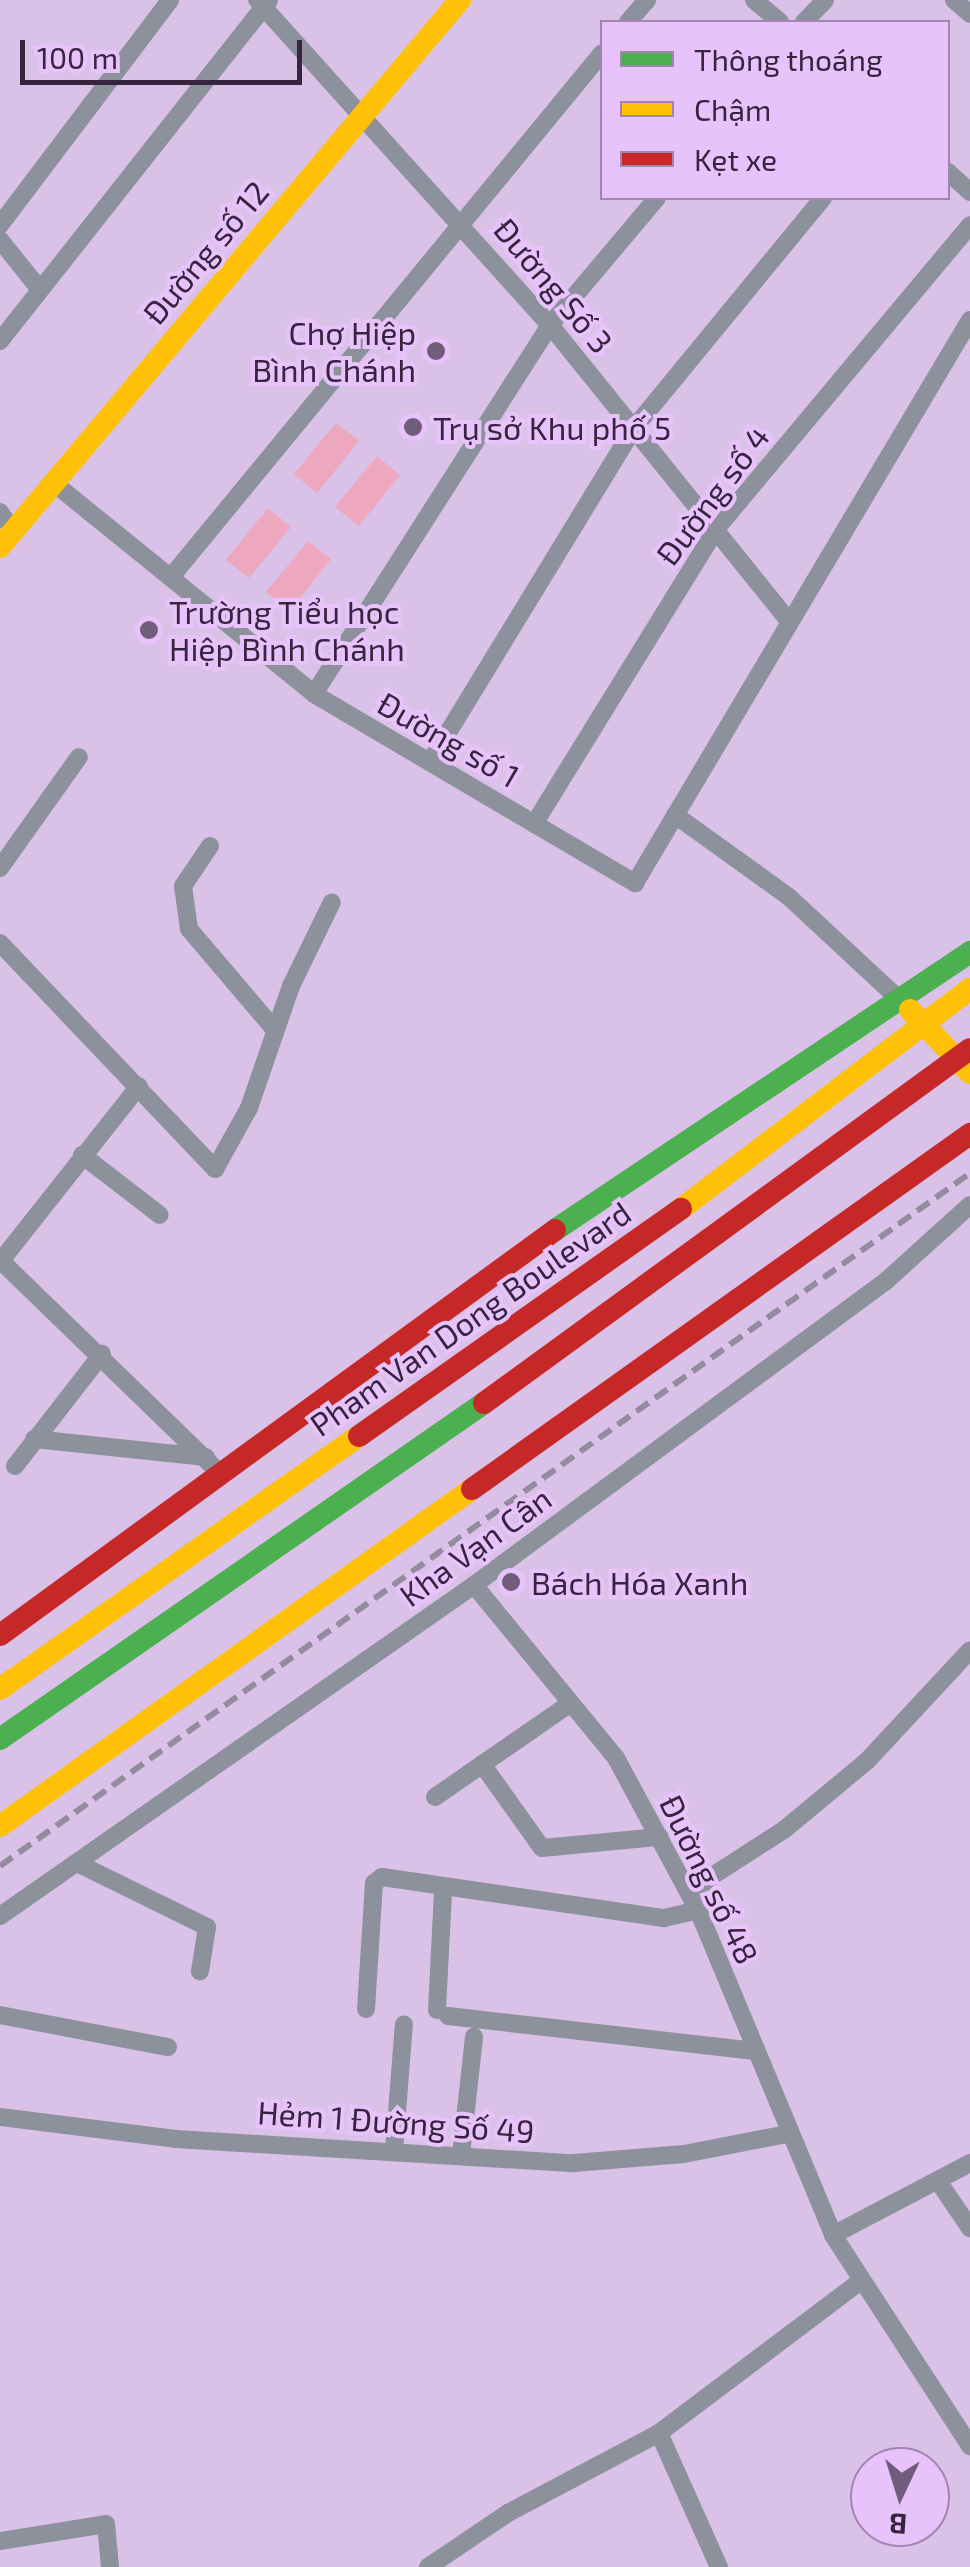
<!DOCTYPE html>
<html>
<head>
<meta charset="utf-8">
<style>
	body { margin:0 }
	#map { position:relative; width:970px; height:2567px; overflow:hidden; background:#dac1e8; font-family:"Exo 2",sans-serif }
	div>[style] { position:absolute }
	.green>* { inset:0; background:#eda8c0 }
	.street>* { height:18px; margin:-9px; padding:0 9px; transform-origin:9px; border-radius:9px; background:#8d919c }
	.fast>* { height:22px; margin:-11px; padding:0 11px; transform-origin:11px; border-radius:11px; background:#4caf50 }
	.slow>* { height:22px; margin:-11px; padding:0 11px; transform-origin:11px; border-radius:11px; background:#ffc107 }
	.jam>* { height:22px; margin:-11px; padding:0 11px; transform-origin:11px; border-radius:11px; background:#c62828 }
	.rail>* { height:6px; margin-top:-3px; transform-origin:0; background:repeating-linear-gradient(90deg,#938c9e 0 15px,transparent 0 23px) }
	.dots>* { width:28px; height:28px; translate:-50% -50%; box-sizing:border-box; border:5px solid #e8c3fb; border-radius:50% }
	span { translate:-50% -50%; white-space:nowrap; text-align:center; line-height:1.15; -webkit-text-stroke:8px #e8c3fb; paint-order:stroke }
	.street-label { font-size:32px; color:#372540 }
	.poi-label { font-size:32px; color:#372540 }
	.right { translate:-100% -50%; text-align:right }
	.left { translate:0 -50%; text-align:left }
	.legend { position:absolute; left:600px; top:20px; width:350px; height:180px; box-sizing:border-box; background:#e8c3fb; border:2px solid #a184b0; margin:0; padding:12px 18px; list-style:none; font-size:30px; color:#372540 }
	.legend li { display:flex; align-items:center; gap:20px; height:50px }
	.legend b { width:50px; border:2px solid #a184b0 }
	.north { position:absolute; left:850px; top:2447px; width:100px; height:100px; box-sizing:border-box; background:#e8c3fb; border:2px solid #a184b0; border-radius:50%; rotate:184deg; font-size:28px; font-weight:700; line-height:40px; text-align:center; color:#372540 }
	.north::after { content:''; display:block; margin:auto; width:35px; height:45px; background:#705c7b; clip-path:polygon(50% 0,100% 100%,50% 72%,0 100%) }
	.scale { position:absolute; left:20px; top:40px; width:282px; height:45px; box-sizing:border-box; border:5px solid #372540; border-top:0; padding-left:12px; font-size:30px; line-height:35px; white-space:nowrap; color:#372540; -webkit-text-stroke:8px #e8c3fb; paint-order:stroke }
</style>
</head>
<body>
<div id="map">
	<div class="green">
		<div style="clip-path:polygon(336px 423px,359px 441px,317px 493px,294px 474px)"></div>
		<div style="clip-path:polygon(377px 456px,400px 475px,359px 526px,335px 507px)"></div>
		<div style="clip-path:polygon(268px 508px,291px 527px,249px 578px,226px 560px)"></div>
		<div style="clip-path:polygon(308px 541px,331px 559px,290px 611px,266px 592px)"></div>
	</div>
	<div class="street">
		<div style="left:257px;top:0;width:438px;rotate:48deg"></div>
		<div style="left:550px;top:325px;width:382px;rotate:51.1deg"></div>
		<div style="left:754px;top:0;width:34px;rotate:40deg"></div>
		<div style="left:954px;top:0;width:21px;rotate:41deg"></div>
		<div style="left:628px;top:22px;width:29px;rotate:-49deg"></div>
		<div style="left:804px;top:22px;width:30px;rotate:-46deg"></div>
		<div style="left:948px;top:172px;width:30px;rotate:42deg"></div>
		<div style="left:0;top:225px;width:282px;rotate:-52.9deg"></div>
		<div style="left:0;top:240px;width:59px;rotate:51.2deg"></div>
		<div style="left:0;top:341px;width:434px;rotate:-51.7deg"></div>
		<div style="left:55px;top:484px;width:333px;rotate:39deg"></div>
		<div style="left:314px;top:694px;width:373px;rotate:30.5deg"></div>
		<div style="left:635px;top:883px;width:655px;rotate:-59.25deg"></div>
		<div style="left:0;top:512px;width:23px;rotate:56deg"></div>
		<div style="left:171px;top:577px;width:678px;rotate:-50.56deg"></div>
		<div style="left:314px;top:694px;width:438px;rotate:-57.4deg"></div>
		<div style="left:550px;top:325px;width:166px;rotate:-49.9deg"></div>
		<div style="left:430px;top:762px;width:391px;rotate:-58.6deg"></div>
		<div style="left:634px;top:428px;width:298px;rotate:-50.6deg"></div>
		<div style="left:675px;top:815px;width:140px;rotate:35.7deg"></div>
		<div style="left:789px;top:897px;width:156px;rotate:42.9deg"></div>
		<div style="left:534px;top:824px;width:347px;rotate:-58.3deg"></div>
		<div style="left:716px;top:529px;width:396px;rotate:-50.1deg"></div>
		<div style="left:210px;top:846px;width:48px;rotate:124deg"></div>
		<div style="left:183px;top:886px;width:43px;rotate:82.1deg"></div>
		<div style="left:189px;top:929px;width:133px;rotate:49.6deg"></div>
		<div style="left:0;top:868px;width:136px;rotate:-54.6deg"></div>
		<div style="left:0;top:943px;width:312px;rotate:46.4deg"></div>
		<div style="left:215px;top:1169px;width:70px;rotate:-60.9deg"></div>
		<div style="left:249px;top:1108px;width:129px;rotate:-71deg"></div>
		<div style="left:291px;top:986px;width:93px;rotate:-64deg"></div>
		<div style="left:82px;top:1155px;width:98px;rotate:37.6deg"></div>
		<div style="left:1px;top:1261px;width:305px;rotate:44.1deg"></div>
		<div style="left:0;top:1262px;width:224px;rotate:-51.7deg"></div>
		<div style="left:34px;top:1439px;width:173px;rotate:6deg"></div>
		<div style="left:15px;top:1466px;width:142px;rotate:-52.2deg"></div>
		<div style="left:474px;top:1585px;width:224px;rotate:50.6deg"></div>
		<div style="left:616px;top:1758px;width:173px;rotate:61.7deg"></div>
		<div style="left:698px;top:1910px;width:352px;rotate:67.4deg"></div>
		<div style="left:833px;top:2235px;width:252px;rotate:57deg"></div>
		<div style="left:482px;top:1764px;width:103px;rotate:54.5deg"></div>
		<div style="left:542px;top:1848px;width:118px;rotate:-5.4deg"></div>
		<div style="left:435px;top:1797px;width:165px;rotate:-34.7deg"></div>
		<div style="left:77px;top:1863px;width:145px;rotate:26.2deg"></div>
		<div style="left:207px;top:1927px;width:45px;rotate:99deg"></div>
		<div style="left:693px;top:1901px;width:25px;rotate:-58deg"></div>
		<div style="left:706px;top:1880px;width:94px;rotate:-32.8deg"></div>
		<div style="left:785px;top:1829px;width:107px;rotate:-39.7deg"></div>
		<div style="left:867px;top:1761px;width:151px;rotate:-47.1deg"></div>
		<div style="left:0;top:1916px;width:578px;rotate:-34.93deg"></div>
		<div style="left:474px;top:1585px;width:512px;rotate:-36.42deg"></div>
		<div style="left:886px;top:1281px;width:113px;rotate:-42.1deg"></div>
		<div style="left:366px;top:2009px;width:126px;rotate:-86.4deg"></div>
		<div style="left:374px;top:1883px;width:10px;rotate:-37deg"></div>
		<div style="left:382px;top:1877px;width:285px;rotate:8.3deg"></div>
		<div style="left:664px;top:1918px;width:35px;rotate:-13deg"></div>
		<div style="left:437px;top:2010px;width:120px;rotate:-87.1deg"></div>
		<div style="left:0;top:2015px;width:171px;rotate:10.8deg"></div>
		<div style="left:448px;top:2016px;width:309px;rotate:6.5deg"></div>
		<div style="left:0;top:2117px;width:177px;rotate:7.1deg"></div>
		<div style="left:176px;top:2139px;width:399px;rotate:3.5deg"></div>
		<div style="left:574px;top:2163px;width:110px;rotate:-4.7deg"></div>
		<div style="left:684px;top:2154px;width:105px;rotate:-11deg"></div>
		<div style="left:394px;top:2150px;width:126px;rotate:-85.5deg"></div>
		<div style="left:461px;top:2155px;width:119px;rotate:-83.7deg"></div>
		<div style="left:938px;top:2181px;width:57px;rotate:55.8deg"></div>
		<div style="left:833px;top:2235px;width:155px;rotate:-27.7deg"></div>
		<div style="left:659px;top:2433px;width:147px;rotate:65.9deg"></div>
		<div style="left:0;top:2541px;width:107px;rotate:-9.1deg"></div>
		<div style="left:106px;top:2524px;width:43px;rotate:84.7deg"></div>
		<div style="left:428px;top:2567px;width:97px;rotate:-34deg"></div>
		<div style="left:508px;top:2513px;width:171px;rotate:-27.9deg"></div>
		<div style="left:659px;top:2433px;width:249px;rotate:-37deg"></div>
	</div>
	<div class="fast">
		<div style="left:555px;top:1230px;width:500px;rotate:-33.8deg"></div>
		<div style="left:0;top:1739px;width:589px;rotate:-34.77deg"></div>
	</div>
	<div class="slow">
		<div style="left:0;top:547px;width:715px;rotate:-49.94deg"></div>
		<div style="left:910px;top:1010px;width:87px;rotate:46.4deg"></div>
		<div style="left:681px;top:1209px;width:363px;rotate:-37.3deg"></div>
		<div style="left:0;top:1689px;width:439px;rotate:-35.2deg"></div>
		<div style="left:0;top:1826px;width:580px;rotate:-35.53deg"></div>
	</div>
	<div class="jam">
		<div style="left:484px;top:1403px;width:601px;rotate:-36.07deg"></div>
		<div style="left:359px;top:1436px;width:394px;rotate:-35.2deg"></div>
		<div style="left:472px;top:1489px;width:612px;rotate:-35.48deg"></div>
		<div style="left:0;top:1635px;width:687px;rotate:-36.12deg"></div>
	</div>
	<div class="rail">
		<div style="left:0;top:1866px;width:1192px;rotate:-35.54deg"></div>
	</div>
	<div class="dots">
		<div style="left:436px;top:351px;background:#705c7b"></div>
		<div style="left:413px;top:427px;background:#705c7b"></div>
		<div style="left:149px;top:630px;background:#705c7b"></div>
		<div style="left:511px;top:1582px;background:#705c7b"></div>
	</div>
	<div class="street-label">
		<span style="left:205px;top:252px;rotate:-50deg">Đường số 12</span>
		<span style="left:554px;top:285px;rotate:50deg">Đường Số 3</span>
		<span style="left:712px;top:495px;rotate:-53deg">Đường số 4</span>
		<span style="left:449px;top:739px;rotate:30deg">Đường số 1</span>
		<span style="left:470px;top:1318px;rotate:-35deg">Pham Van Dong Boulevard</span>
		<span style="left:475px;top:1546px;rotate:-36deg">Kha Vạn Cân</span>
		<span style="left:710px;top:1879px;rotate:64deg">Đường số 48</span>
		<span style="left:396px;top:2121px;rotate:4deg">Hẻm 1 Đường Số 49</span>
	</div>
	<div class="poi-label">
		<span class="right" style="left:416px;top:351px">Chợ Hiệp<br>Bình Chánh</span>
		<span class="left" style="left:433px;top:427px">Trụ sở Khu phố 5</span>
		<span class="left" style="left:169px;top:630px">Trường Tiểu học<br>Hiệp Bình Chánh</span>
		<span class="left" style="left:531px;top:1582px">Bách Hóa Xanh</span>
	</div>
	<ul class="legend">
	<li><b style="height:12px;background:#4caf50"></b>Thông thoáng</li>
	<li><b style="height:12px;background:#ffc107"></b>Chậm</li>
	<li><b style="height:12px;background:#c62828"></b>Kẹt xe</li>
	</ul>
	<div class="north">B</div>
	<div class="scale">100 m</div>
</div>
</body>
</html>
